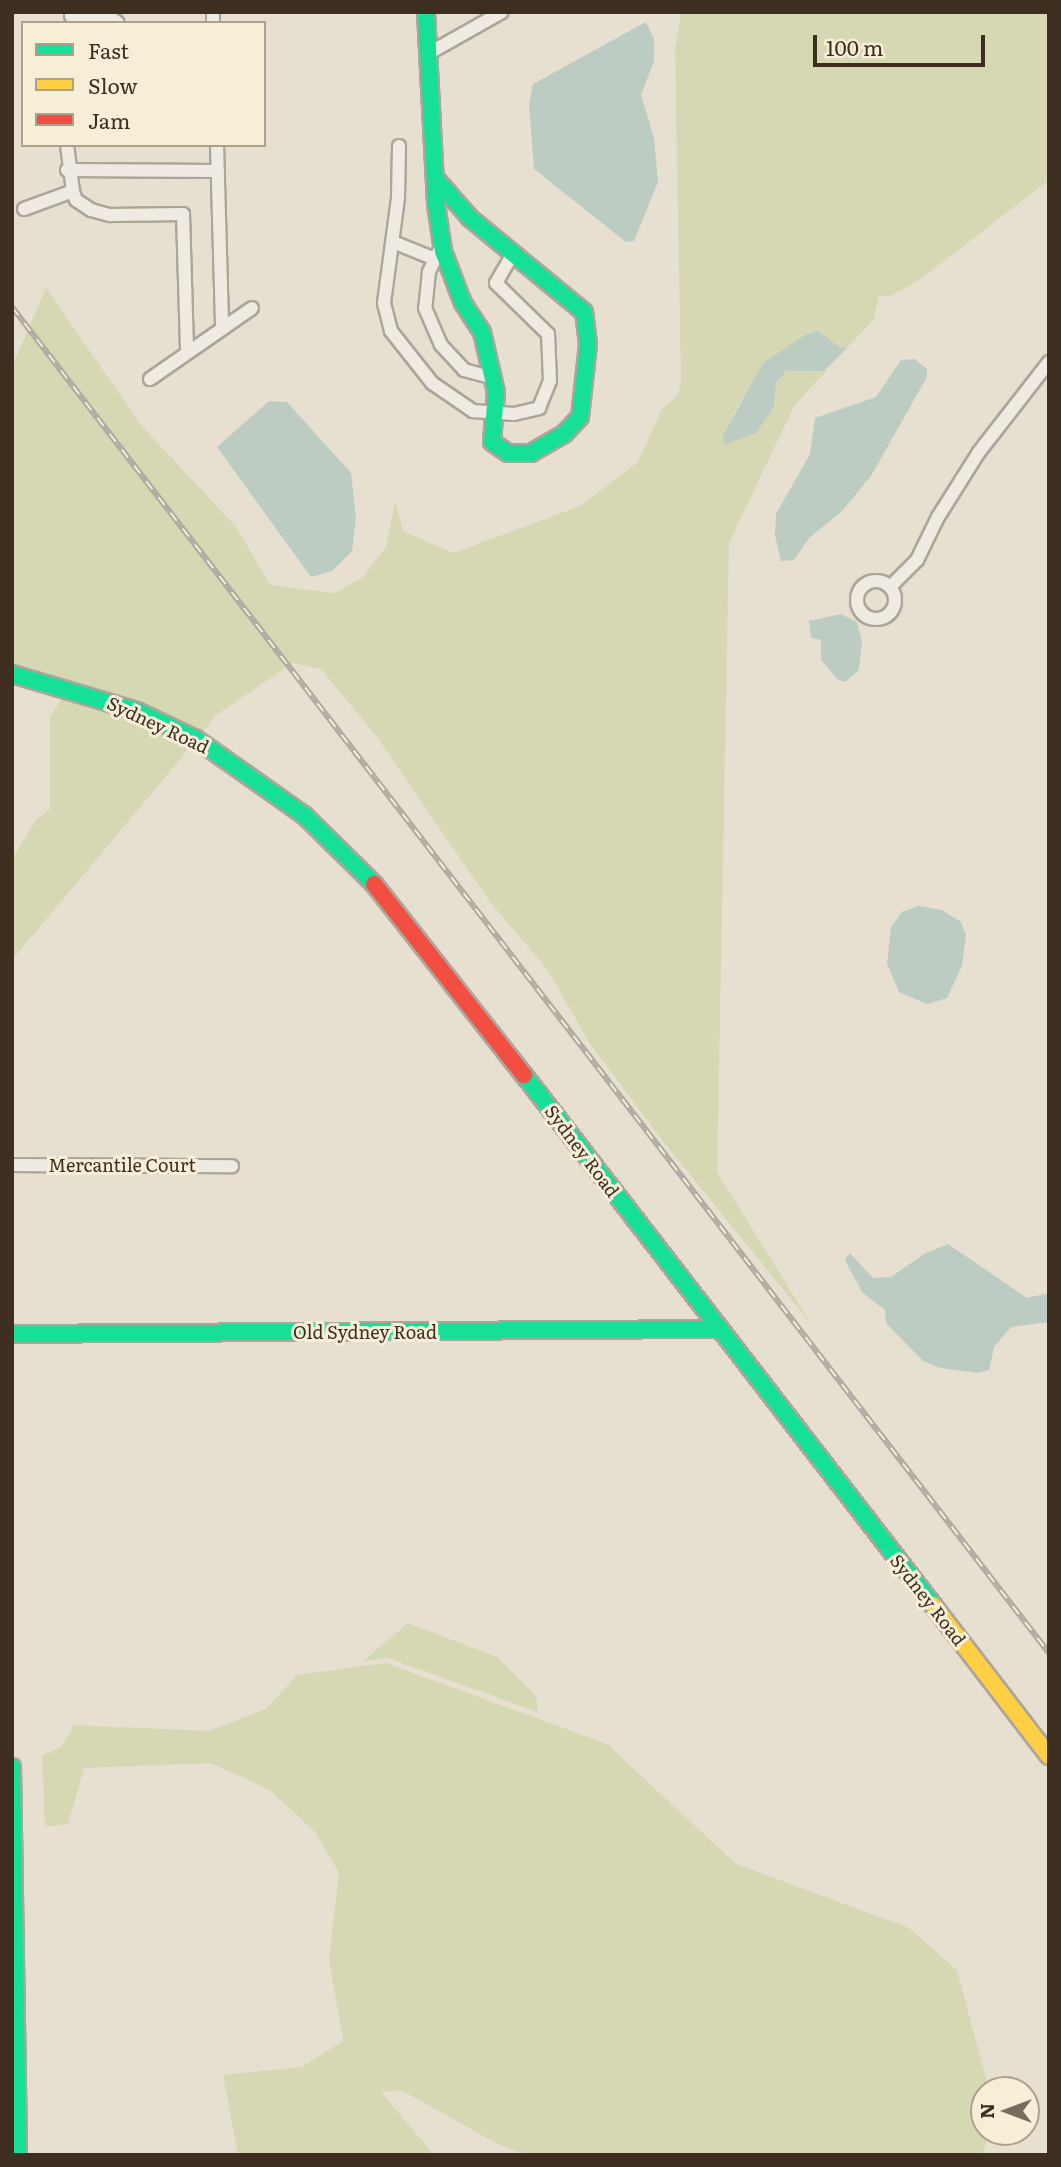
<!DOCTYPE html>
<html>
<head>
<meta charset="utf-8">
<style>
	body { margin:0 }
	#map { position:relative; width:1061px; height:2167px; overflow:hidden; background:#e7e0d1; font-family:Literata,serif }
	div>[style] { position:absolute }
	.green>* { inset:0; background:#d6d7b3 }
	.water>* { inset:0; background:#bcccc2 }
	.roads { filter:drop-shadow(2px 0 #ada599) drop-shadow(-2px 0 #ada599) drop-shadow(0 2px #ada599) drop-shadow(0 -2px #ada599) }
	.street>* { height:12px; margin:-6px; padding:0 6px; transform-origin:6px; border-radius:6px; background:#efebe3 }
	.street>.ring { margin:-6px; padding:0; box-sizing:content-box; background:none; border:12px solid #efebe3; border-radius:50% }
	.fast>* { height:16px; margin:-8px; padding:0 8px; transform-origin:8px; border-radius:8px; background:#16e098 }
	.slow>* { height:16px; margin:-8px; padding:0 8px; transform-origin:8px; border-radius:8px; background:#ffcf43 }
	.jam>* { height:16px; margin:-8px; padding:0 8px; transform-origin:8px; border-radius:8px; background:#f24e42 }
	.rail>* { height:6px; margin-top:-3px; transform-origin:0; background:repeating-linear-gradient(90deg,#f7eed8 0 10px,#afaaa2 0 20px); box-sizing:border-box; border-block:2px solid #afaaa2 }
	span { translate:-50% -50%; white-space:nowrap; text-align:center; line-height:1.15; -webkit-text-stroke:6px #f7eed8; paint-order:stroke }
	.street-label { font-size:18px; color:#3d2e20 }
	.frame { position:absolute; inset:0; border:14px solid #3d2e20; pointer-events:none }
	.legend { position:absolute; left:21px; top:21px; width:245px; height:126px; box-sizing:border-box; background:#f7eed8; border:2px solid #ada18e; margin:0; padding:9px 12px; list-style:none; font-size:21px; color:#3d2e20 }
	.legend li { display:flex; align-items:center; gap:14px; height:35px }
	.legend b { width:35px; border:2px solid #ada18e }
	.north { position:absolute; left:970px; top:2076px; width:70px; height:70px; box-sizing:border-box; background:#f7eed8; border:2px solid #ada18e; border-radius:50%; rotate:270deg; font-size:19px; font-weight:700; line-height:28px; text-align:center; color:#3d2e20 }
	.north::after { content:''; display:block; margin:auto; width:24px; height:32px; background:#786c5e; clip-path:polygon(50% 0,100% 100%,50% 72%,0 100%) }
	.scale { position:absolute; left:813px; top:35px; width:172px; height:32px; box-sizing:border-box; border:4px solid #3d2e20; border-top:0; padding-left:9px; font-size:21px; line-height:24px; white-space:nowrap; color:#3d2e20; -webkit-text-stroke:5px #f7eed8; paint-order:stroke }
</style>
</head>
<body>
<div id="map">
	<div class="green">
		<div style="clip-path:polygon(681px 12px,1049px 12px,1049px 180px,918px 281px,890px 296px,879px 296px,874px 319px,848px 347px,841px 348px,818px 331px,795px 342px,740px 402px,723px 435px,774px 407px,776px 383px,786px 370px,827px 370px,794px 406px,729px 543px,717px 1172px,812px 1325px,662px 1140px,589px 1042px,547px 969px,490px 902px,377px 737px,321px 669px,293px 663px,216px 715px,201px 734px,31px 673px,12px 661px,12px 367px,46px 288px,141px 425px,236px 527px,270px 585px,334px 593px,362px 578px,386px 547px,395px 501px,403px 531px,453px 553px,580px 506px,638px 462px,662px 409px,678px 395px,681px 381px,675px 49px)"></div>
		<div style="clip-path:polygon(65px 694px,134px 716px,193px 744px,12px 960px,12px 859px,36px 820px,50px 809px,50px 717px)"></div>
		<div style="clip-path:polygon(408px 1623px,497px 1657px,536px 1696px,538px 1712px,388px 1658px,363px 1661px)"></div>
		<div style="clip-path:polygon(386px 1663px,607px 1744px,736px 1864px,909px 1928px,957px 1970px,989px 2090px,984px 2090px,984px 2132px,989px 2132px,983px 2155px,527px 2155px,496px 2143px,401px 2090px,381px 2092px,434px 2155px,238px 2155px,223px 2075px,302px 2067px,343px 2041px,329px 1959px,339px 1873px,316px 1833px,270px 1790px,211px 1763px,84px 1768px,68px 1824px,45px 1827px,42px 1756px,61px 1747px,74px 1725px,209px 1731px,266px 1709px,297px 1675px)"></div>
	</div>
	<div class="water">
		<div style="clip-path:polygon(646px 22px,654px 39px,654px 61px,641px 95px,654px 138px,658px 182px,634px 241px,626px 242px,534px 169px,529px 104px,533px 84px)"></div>
		<div style="clip-path:polygon(818px 331px,841px 348px,848px 347px,824px 371px,786px 371px,776px 383px,774px 407px,756px 433px,724px 445px,723px 435px,763px 363px,807px 334px)"></div>
		<div style="clip-path:polygon(914px 359px,927px 369px,927px 377px,871px 476px,842px 511px,809px 538px,794px 560px,781px 561px,775px 535px,776px 514px,810px 454px,815px 418px,876px 397px,901px 360px)"></div>
		<div style="clip-path:polygon(269px 401px,287px 402px,351px 473px,356px 517px,352px 551px,332px 571px,311px 577px,217px 447px)"></div>
		<div style="clip-path:polygon(841px 614px,857px 622px,862px 641px,859px 670px,845px 682px,838px 680px,821px 660px,821px 640px,811px 638px,809px 621px)"></div>
		<div style="clip-path:polygon(919px 906px,942px 910px,961px 922px,966px 935px,962px 966px,947px 998px,927px 1004px,899px 992px,887px 964px,891px 927px,902px 912px)"></div>
		<div style="clip-path:polygon(948px 1244px,1027px 1298px,1049px 1293px,1049px 1322px,1011px 1327px,994px 1347px,989px 1370px,978px 1373px,940px 1368px,923px 1361px,886px 1323px,885px 1310px,862px 1292px,845px 1260px,850px 1253px,873px 1278px,891px 1277px,924px 1254px)"></div>
	</div>
	<div class="roads">
		<div class="street">
			<div style="left:213px;top:12px;width:11px;rotate:90deg"></div>
			<div style="left:71px;top:16px;width:38px"></div>
			<div style="left:109px;top:16px;width:11px;rotate:38deg"></div>
			<div style="left:431px;top:52px;width:81px;rotate:-29.4deg"></div>
			<div style="left:67px;top:145px;width:46px;rotate:82.6deg"></div>
			<div style="left:73px;top:191px;width:9px;rotate:72deg"></div>
			<div style="left:76px;top:200px;width:18px;rotate:34deg"></div>
			<div style="left:91px;top:210px;width:20px;rotate:15deg"></div>
			<div style="left:110px;top:215px;width:73px;rotate:-0.8deg"></div>
			<div style="left:183px;top:214px;width:136px;rotate:88.3deg"></div>
			<div style="left:217px;top:145px;width:184px;rotate:88.4deg"></div>
			<div style="left:399px;top:146px;width:52px;rotate:91.1deg"></div>
			<div style="left:398px;top:198px;width:106px;rotate:97.6deg"></div>
			<div style="left:384px;top:303px;width:29px;rotate:76deg"></div>
			<div style="left:391px;top:331px;width:66px;rotate:51.7deg"></div>
			<div style="left:432px;top:383px;width:50px;rotate:34.3deg"></div>
			<div style="left:473px;top:411px;width:41px;rotate:4.2deg"></div>
			<div style="left:514px;top:414px;width:26px;rotate:-13deg"></div>
			<div style="left:539px;top:408px;width:29px;rotate:-68deg"></div>
			<div style="left:550px;top:381px;width:47px;rotate:-92.4deg"></div>
			<div style="left:548px;top:334px;width:73px;rotate:-135.6deg"></div>
			<div style="left:496px;top:283px;width:34px;rotate:-60deg"></div>
			<div style="left:67px;top:170px;width:151px;rotate:0.4deg"></div>
			<div style="left:24px;top:209px;width:52px;rotate:-20.2deg"></div>
			<div style="left:393px;top:242px;width:45px;rotate:22deg"></div>
			<div style="left:442px;top:245px;width:30px;rotate:116deg"></div>
			<div style="left:429px;top:272px;width:36px;rotate:96deg"></div>
			<div style="left:425px;top:308px;width:40px;rotate:66.6deg"></div>
			<div style="left:441px;top:345px;width:34px;rotate:47deg"></div>
			<div style="left:464px;top:370px;width:30px;rotate:15deg"></div>
			<div style="left:150px;top:379px;width:124px;rotate:-34.8deg"></div>
			<div class="ring" style="left:857px;top:581px;width:26px;height:26px"></div>
			<div style="left:890px;top:587px;width:38px;rotate:-45deg"></div>
			<div style="left:917px;top:560px;width:48px;rotate:-64deg"></div>
			<div style="left:938px;top:517px;width:77px;rotate:-57.8deg"></div>
			<div style="left:979px;top:452px;width:114px;rotate:-52.1deg"></div>
			<div style="left:12px;top:1165px;width:220px;rotate:0.3deg"></div>
		</div>
		<div class="fast">
			<div style="left:426px;top:12px;width:192px;rotate:87deg"></div>
			<div style="left:436px;top:204px;width:48px;rotate:81.5deg"></div>
			<div style="left:443px;top:251px;width:56px;rotate:69deg"></div>
			<div style="left:463px;top:303px;width:35px;rotate:57deg"></div>
			<div style="left:482px;top:332px;width:62px;rotate:76.9deg"></div>
			<div style="left:496px;top:392px;width:50px;rotate:94.6deg"></div>
			<div style="left:492px;top:442px;width:19px;rotate:35deg"></div>
			<div style="left:508px;top:453px;width:23px"></div>
			<div style="left:531px;top:453px;width:38px;rotate:-30deg"></div>
			<div style="left:564px;top:434px;width:23px;rotate:-47deg"></div>
			<div style="left:580px;top:417px;width:73px;rotate:-83.7deg"></div>
			<div style="left:588px;top:344px;width:32px;rotate:-97deg"></div>
			<div style="left:584px;top:312px;width:148px;rotate:-140.5deg"></div>
			<div style="left:470px;top:218px;width:53px;rotate:-131.2deg"></div>
			<div style="left:12px;top:674px;width:130px;rotate:16.5deg"></div>
			<div style="left:137px;top:711px;width:65px;rotate:25.4deg"></div>
			<div style="left:196px;top:739px;width:133px;rotate:35.2deg"></div>
			<div style="left:305px;top:816px;width:97px;rotate:44.6deg"></div>
			<div style="left:524px;top:1075px;width:669px;rotate:52.34deg"></div>
			<div style="left:12px;top:1334px;width:706px;rotate:-0.41deg"></div>
			<div style="left:12px;top:1767px;width:388px;rotate:89.1deg"></div>
		</div>
		<div class="slow">
			<div style="left:933px;top:1605px;width:190px;rotate:52.5deg"></div>
		</div>
		<div class="jam">
			<div style="left:374px;top:884px;width:243px;rotate:51.9deg"></div>
		</div>
	</div>
	<div class="rail">
		<div style="left:12px;top:307px;width:1699px;rotate:52.39deg"></div>
	</div>
	<div class="street-label">
		<span style="left:158px;top:725px;rotate:25deg">Sydney Road</span>
		<span style="left:582px;top:1151px;rotate:53deg">Sydney Road</span>
		<span style="left:122px;top:1165px">Mercantile Court</span>
		<span style="left:365px;top:1332px">Old Sydney Road</span>
		<span style="left:928px;top:1600px;rotate:52deg">Sydney Road</span>
	</div>
	<div class="frame"></div>
	<ul class="legend">
	<li><b style="height:9px;background:#16e098"></b>Fast</li>
	<li><b style="height:9px;background:#ffcf43"></b>Slow</li>
	<li><b style="height:9px;background:#f24e42"></b>Jam</li>
	</ul>
	<div class="north">N</div>
	<div class="scale">100 m</div>
</div>
</body>
</html>
